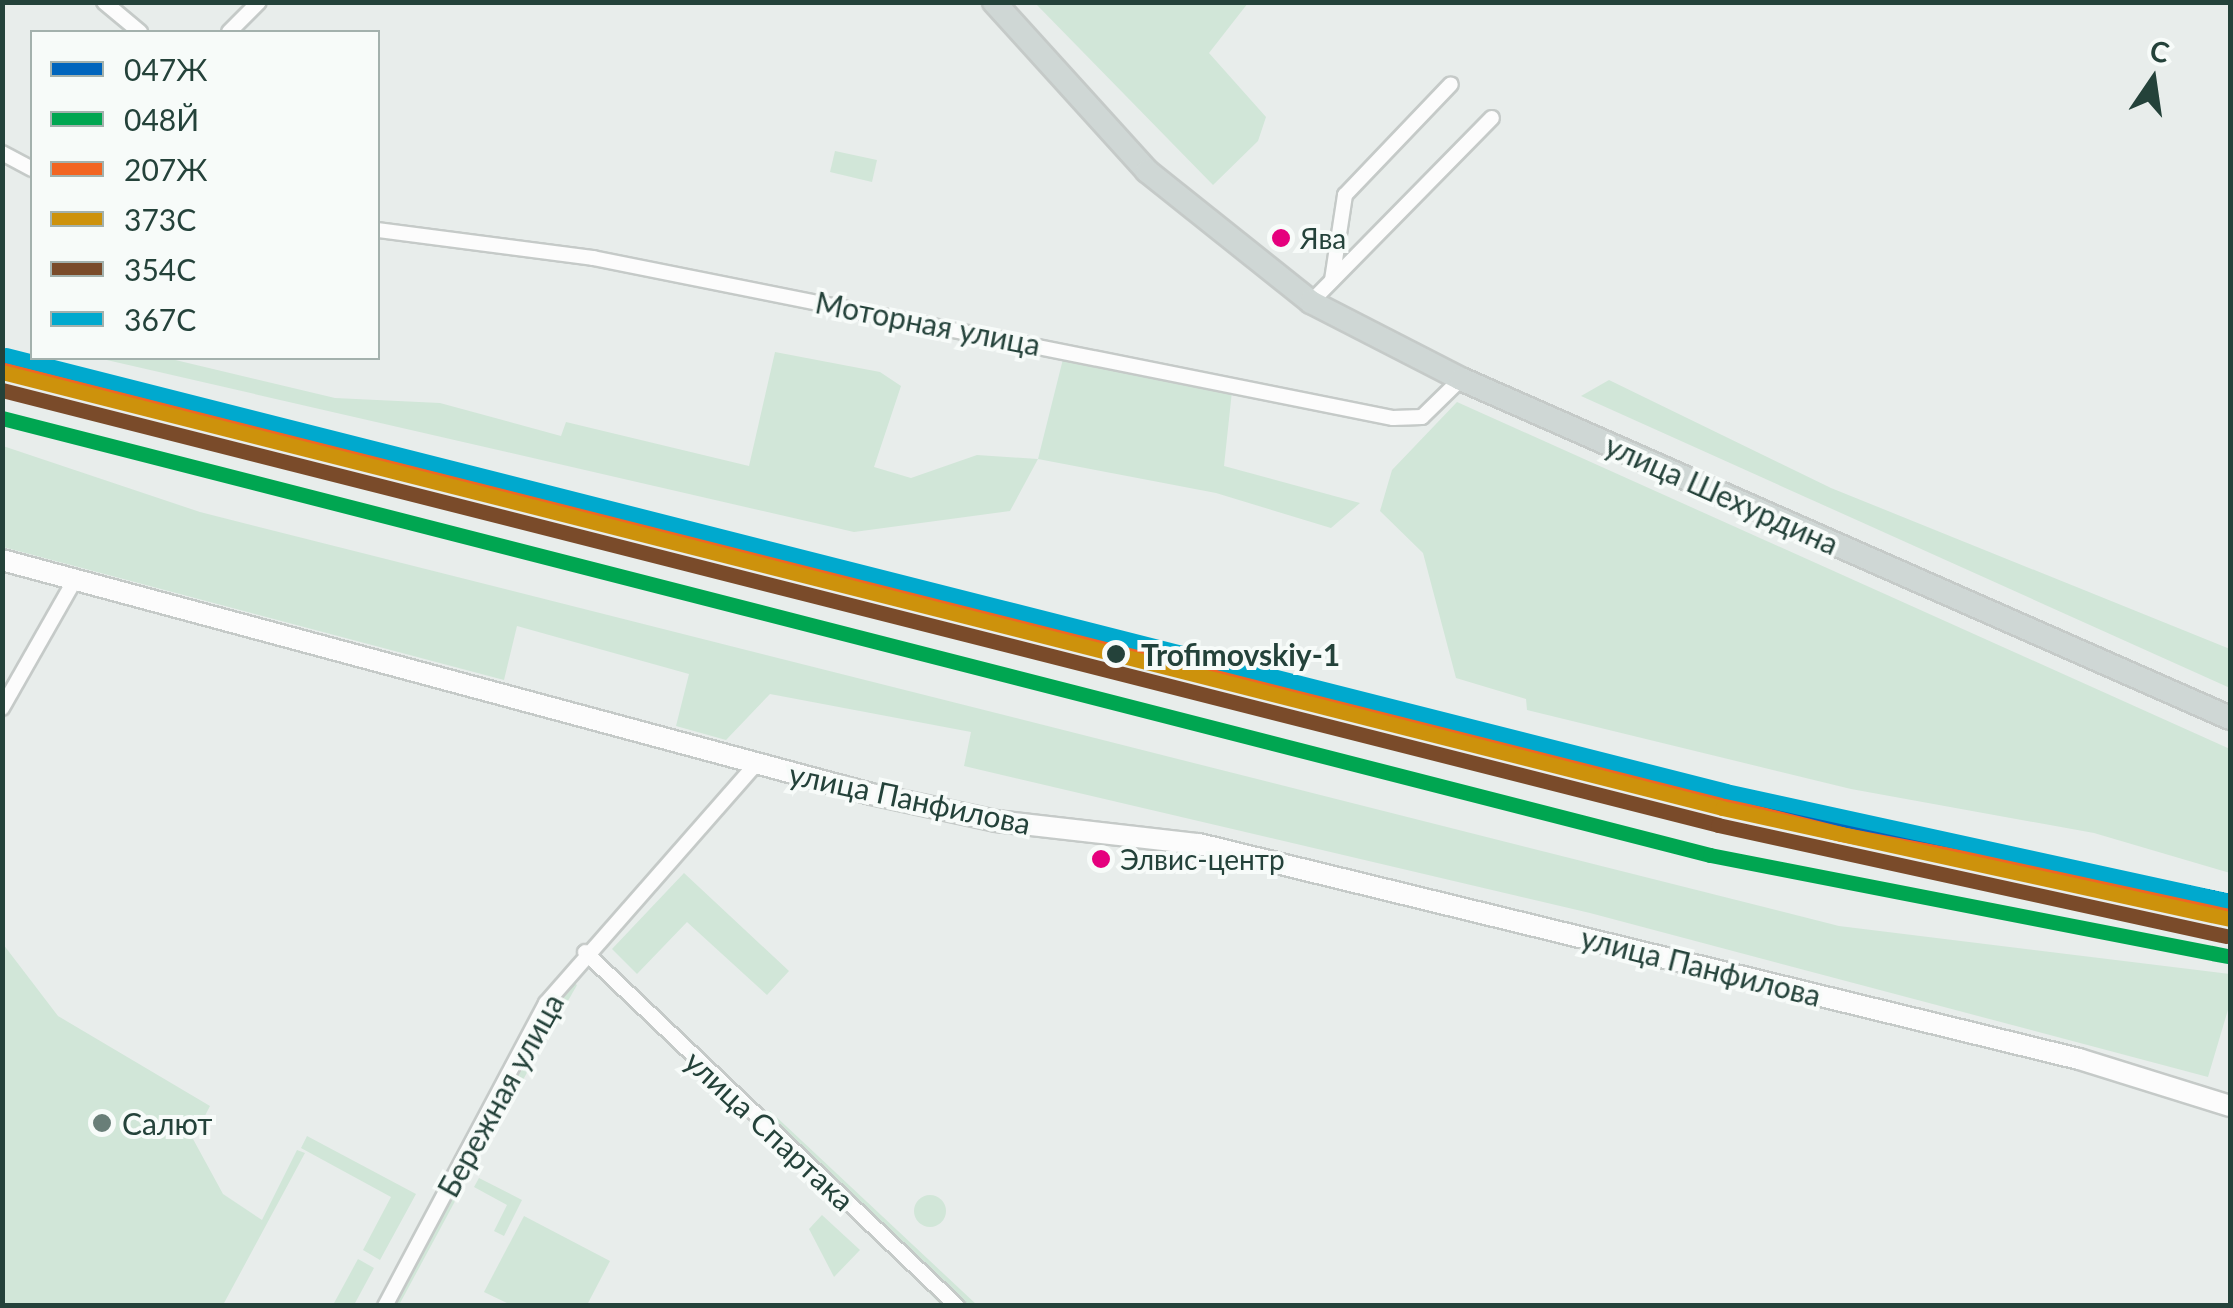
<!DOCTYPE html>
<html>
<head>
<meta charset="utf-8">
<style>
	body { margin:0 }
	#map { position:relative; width:2233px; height:1308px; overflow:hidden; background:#e8edeb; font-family:Lato,sans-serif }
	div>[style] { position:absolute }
	.green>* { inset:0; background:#d1e6d8 }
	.round { border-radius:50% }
	.roads { filter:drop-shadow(2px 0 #c5cac8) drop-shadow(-2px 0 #c5cac8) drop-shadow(0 2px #c5cac8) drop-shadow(0 -2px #c5cac8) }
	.minor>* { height:14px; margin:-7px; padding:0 7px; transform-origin:7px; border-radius:7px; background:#fcfcfc }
	.secondary>* { height:20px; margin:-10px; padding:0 10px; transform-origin:10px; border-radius:10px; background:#fcfcfc }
	.primary>* { height:22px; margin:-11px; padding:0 11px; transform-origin:11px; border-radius:11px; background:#cfd7d5 }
	.rail-1>* { height:15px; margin:-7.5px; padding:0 7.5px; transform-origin:7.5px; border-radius:7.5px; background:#0065bd }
	.rail-2>* { height:15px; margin:-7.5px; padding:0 7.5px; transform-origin:7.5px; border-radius:7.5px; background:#00a651 }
	.rail-3>* { height:15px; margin:-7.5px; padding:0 7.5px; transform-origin:7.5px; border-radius:7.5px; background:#f26522 }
	.rail-4>* { height:15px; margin:-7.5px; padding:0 7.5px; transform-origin:7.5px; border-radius:7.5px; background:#cd920c }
	.rail-5>* { height:15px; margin:-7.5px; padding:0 7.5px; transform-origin:7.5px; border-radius:7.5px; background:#7a4b2a }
	.rail-6>* { height:15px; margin:-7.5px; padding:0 7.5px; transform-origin:7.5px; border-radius:7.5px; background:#00a9ce }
	.dots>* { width:28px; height:28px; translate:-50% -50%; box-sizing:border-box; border:5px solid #f7fbf9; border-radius:50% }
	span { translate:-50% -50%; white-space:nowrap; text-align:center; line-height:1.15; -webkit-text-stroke:8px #f7fbf9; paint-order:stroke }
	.bus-label { font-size:28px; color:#24423a }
	.left { translate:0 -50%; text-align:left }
	.street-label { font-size:30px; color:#24423a }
	.stop-label { font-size:30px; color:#24423a; font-weight:700 }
	.poi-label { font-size:30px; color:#24423a }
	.frame { position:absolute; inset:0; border:5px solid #24423a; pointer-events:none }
	.legend { position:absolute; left:30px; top:30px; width:350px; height:330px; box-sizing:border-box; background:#f7fbf9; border:2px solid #a3b1ad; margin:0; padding:12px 18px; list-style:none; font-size:30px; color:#24423a }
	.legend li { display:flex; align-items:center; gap:20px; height:50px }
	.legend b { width:50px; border:2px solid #a3b1ad }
	.north { position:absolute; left:2103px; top:30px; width:100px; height:100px; -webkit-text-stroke:8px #f7fbf9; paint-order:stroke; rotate:13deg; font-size:28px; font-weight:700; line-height:40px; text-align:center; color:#24423a }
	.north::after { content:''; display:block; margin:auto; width:35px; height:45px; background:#24423a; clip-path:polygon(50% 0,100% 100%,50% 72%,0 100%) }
</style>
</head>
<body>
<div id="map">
	<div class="green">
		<div style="clip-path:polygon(1035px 3px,1248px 3px,1209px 53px,1266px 117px,1258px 141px,1213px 185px)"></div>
		<div style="clip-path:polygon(835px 151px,877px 160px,872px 182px,830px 172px)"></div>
		<div style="clip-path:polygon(775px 352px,880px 372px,901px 386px,874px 467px,911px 478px,977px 455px,1038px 459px,1063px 359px,1232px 391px,1224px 466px,1360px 503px,1331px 528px,1216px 493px,1038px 459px,1010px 511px,854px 532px,98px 358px,167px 358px,335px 398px,440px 403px,561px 436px,566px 422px,749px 466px)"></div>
		<div style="clip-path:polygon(1609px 380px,1831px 488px,2230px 649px,2230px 688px,1581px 396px)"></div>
		<div style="clip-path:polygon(1457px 402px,2230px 749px,2230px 873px,2094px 833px,1851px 789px,1527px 710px,1526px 699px,1456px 678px,1423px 553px,1380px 511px,1392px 470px)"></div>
		<div style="clip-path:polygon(3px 446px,200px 512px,1839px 926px,2230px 974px,2230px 1003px,2208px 1077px,1590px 913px,964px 766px,971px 732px,770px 694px,726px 740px,676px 726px,689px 674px,517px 626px,504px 680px,3px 547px)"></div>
		<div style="clip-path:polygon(684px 873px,789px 971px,767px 995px,687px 922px,637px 974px,612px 949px)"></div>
		<div style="clip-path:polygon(3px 944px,58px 1016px,210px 1106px,193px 1139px,223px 1194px,262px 1220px,297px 1150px,305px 1153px,223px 1305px,3px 1305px)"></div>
		<div style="clip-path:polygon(570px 980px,577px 985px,475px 1164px,471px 1161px)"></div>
		<div style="clip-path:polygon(770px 1111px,977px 1305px,962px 1305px,763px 1118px)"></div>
		<div style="clip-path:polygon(307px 1136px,416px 1194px,380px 1260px,363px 1250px,391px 1197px,301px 1148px)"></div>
		<div style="clip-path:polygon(461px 1175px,467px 1179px,399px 1305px,388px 1306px)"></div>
		<div style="clip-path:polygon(479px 1178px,522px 1200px,504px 1236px,494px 1231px,507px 1205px,474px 1187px)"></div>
		<div style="clip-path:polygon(821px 1183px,950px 1305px,941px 1305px)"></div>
		<div class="round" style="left:914px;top:1195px;width:32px;height:32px"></div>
		<div style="clip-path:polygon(822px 1215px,860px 1250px,834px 1277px,809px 1229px)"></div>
		<div style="clip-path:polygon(524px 1216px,610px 1261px,587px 1305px,511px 1305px,484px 1292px)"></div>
		<div style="clip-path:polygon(358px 1259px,374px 1268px,354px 1305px,333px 1305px)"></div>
	</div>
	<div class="roads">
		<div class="minor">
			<div style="left:104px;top:2px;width:47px;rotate:39.8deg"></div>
			<div style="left:229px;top:32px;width:42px;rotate:-45deg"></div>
			<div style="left:2px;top:153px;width:34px;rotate:28deg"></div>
			<div style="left:378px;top:230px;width:217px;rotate:7.4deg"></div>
			<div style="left:593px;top:258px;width:816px;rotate:11.31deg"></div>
			<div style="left:1393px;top:418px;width:29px;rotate:-2deg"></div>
			<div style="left:1422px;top:417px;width:54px;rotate:-44.3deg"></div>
			<div style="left:1332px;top:280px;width:86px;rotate:-81.3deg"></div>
			<div style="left:1345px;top:195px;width:153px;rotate:-46.3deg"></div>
			<div style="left:1311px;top:302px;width:258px;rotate:-45.5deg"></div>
			<div style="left:2px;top:708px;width:146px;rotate:-60.4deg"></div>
			<div style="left:585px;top:952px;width:514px;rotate:43.58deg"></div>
			<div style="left:385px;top:1306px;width:343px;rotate:-62deg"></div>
			<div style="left:546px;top:1003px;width:317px;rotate:-48.7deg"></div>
		</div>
		<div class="secondary">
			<div style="left:2px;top:560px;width:900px;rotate:15.07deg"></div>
			<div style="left:871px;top:794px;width:128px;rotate:12.2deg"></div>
			<div style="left:996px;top:821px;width:204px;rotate:6.5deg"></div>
			<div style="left:1199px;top:844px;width:906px;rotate:13.73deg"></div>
			<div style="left:2079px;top:1059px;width:158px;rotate:17.3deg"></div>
		</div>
		<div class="primary">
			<div style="left:994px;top:2px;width:228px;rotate:47.8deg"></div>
			<div style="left:1147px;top:171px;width:210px;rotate:38.6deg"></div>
			<div style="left:1311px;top:302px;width:169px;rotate:27.2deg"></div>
			<div style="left:1461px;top:379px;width:840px;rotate:23.79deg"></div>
		</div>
	</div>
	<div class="rail-1">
		<div style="left:2px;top:358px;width:1780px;rotate:14.25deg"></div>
		<div style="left:1727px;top:796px;width:514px;rotate:11.79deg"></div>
	</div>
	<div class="rail-2">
		<div style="left:2px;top:418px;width:1763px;rotate:14.35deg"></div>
		<div style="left:1710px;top:855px;width:527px;rotate:11.05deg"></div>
	</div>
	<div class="rail-3">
		<div style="left:6px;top:370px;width:1893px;rotate:14.19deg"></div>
		<div style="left:1841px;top:834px;width:396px;rotate:10.8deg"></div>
	</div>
	<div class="rail-4">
		<div style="left:2px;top:372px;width:1774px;rotate:14.22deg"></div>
		<div style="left:1722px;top:808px;width:520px;rotate:12.33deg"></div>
	</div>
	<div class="rail-5">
		<div style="left:2px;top:390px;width:1770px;rotate:14.22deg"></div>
		<div style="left:1718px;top:825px;width:520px;rotate:12.33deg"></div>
	</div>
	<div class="rail-6">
		<div style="left:6px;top:355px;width:1774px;rotate:14.22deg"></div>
		<div style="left:1726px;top:791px;width:516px;rotate:12.31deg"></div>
	</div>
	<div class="dots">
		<div style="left:1281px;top:238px;background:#e5007d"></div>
		<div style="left:1116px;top:654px;background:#24423a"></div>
		<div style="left:1101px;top:859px;background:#e5007d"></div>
		<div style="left:102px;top:1123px;background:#697e78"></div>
	</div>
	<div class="bus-label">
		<span class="left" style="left:1300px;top:238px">Ява</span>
		<span class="left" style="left:1120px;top:859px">Элвис-центр</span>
	</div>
	<div class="street-label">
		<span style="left:928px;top:323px;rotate:11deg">Моторная улица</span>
		<span style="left:1722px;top:494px;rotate:24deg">улица Шехурдина</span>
		<span style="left:910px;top:798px;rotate:12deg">улица Панфилова</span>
		<span style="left:1701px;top:966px;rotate:14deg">улица Панфилова</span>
		<span style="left:500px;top:1095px;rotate:-61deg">Бережная улица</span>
		<span style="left:770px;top:1130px;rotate:43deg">улица Спартака</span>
	</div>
	<div class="stop-label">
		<span class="left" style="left:1141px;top:654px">Trofimovskiy-1</span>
	</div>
	<div class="poi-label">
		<span class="left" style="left:122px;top:1123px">Салют</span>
	</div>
	<div class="frame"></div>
	<ul class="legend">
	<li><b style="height:12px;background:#0065bd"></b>047Ж</li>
	<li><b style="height:12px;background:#00a651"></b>048Й</li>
	<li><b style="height:12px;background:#f26522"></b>207Ж</li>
	<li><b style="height:12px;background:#cd920c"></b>373C</li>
	<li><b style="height:12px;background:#7a4b2a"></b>354С</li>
	<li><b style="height:12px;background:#00a9ce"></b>367С</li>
	</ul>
	<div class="north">С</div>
</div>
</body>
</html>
